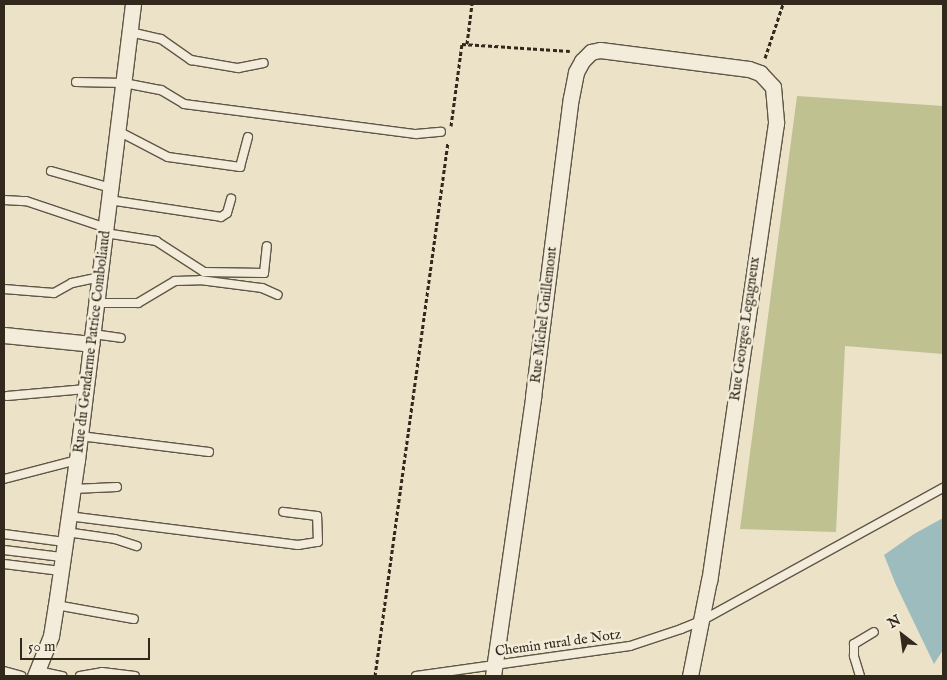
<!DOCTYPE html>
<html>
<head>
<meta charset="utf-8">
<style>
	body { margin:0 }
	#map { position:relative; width:947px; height:680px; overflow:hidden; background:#ece2c8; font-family:"IM FELL English",serif }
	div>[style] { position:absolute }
	.green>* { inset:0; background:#bfc191 }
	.water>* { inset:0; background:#9cbcbe }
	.path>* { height:3px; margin-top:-1.5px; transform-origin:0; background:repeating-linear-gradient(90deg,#32281b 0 4px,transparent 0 6.5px) }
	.roads { filter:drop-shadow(1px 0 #605646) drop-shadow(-1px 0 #605646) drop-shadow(0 1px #605646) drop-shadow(0 -1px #605646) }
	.service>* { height:8px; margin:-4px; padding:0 4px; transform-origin:4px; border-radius:4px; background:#f3ecdb }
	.minor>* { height:15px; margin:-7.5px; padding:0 7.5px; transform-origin:7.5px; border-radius:7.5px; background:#f3ecdb }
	span { translate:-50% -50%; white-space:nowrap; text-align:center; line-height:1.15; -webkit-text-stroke:5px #f3ecdb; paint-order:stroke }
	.street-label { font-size:14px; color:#32281b }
	.frame { position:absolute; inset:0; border:5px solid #32281b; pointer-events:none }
	.north { position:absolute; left:877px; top:610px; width:50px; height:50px; -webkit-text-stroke:4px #f3ecdb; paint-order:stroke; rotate:330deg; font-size:14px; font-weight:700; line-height:20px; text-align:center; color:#32281b }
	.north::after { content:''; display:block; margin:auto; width:18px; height:22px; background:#32281b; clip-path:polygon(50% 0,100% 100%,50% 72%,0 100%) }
	.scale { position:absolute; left:20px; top:638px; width:130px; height:22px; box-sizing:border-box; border:2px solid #32281b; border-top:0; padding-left:6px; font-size:15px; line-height:18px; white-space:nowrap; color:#32281b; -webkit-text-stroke:4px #f3ecdb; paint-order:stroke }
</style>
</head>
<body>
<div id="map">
	<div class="green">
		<div style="clip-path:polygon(797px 96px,943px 106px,943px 354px,845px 346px,836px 532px,740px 529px)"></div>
	</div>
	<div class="water">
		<div style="clip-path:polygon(943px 518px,943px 650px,934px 664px,896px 585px,884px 555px,914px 534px)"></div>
	</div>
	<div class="path">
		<div style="left:467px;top:44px;width:40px;rotate:-82.9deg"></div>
		<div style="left:765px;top:58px;width:57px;rotate:-71.6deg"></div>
		<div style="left:451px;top:126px;width:83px;rotate:-82.4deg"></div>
		<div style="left:462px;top:44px;width:108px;rotate:3.7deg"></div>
		<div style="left:375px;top:676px;width:539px;rotate:-82.22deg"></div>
	</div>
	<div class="roads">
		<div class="service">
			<div style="left:130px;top:32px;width:32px;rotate:13deg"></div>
			<div style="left:161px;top:39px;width:37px;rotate:35deg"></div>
			<div style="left:191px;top:60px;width:48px;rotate:9.7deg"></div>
			<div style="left:238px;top:68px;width:26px;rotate:-11deg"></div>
			<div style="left:76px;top:82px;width:48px;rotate:1.2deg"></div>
			<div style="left:124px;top:83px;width:38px;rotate:11deg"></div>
			<div style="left:161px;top:90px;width:27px;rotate:31deg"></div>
			<div style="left:184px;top:104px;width:234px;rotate:7.4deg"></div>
			<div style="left:416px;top:134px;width:25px;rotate:-5deg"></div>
			<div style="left:118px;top:131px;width:56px;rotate:27.5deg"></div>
			<div style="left:168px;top:157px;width:73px;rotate:7.9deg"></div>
			<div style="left:240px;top:167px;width:31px;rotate:-75deg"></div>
			<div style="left:51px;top:171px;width:62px;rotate:15.8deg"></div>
			<div style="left:4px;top:200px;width:22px;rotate:3deg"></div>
			<div style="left:26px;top:201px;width:84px;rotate:18.6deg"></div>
			<div style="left:109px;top:200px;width:113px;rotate:8.6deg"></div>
			<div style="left:221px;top:217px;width:7px;rotate:-34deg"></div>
			<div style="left:227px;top:213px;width:15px;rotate:-74deg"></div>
			<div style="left:105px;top:233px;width:52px;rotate:8.9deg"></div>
			<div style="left:156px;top:241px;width:57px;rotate:32.9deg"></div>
			<div style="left:204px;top:272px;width:60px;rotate:1deg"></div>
			<div style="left:264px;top:273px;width:27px;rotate:-84deg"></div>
			<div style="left:4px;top:289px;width:50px;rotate:4.6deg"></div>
			<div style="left:54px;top:293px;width:21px;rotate:-29deg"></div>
			<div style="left:72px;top:283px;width:29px;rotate:-12deg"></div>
			<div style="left:97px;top:303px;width:41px"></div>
			<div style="left:138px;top:303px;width:43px;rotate:-30.7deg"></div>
			<div style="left:175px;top:281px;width:25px;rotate:-2deg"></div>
			<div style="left:200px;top:280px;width:63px;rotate:7.4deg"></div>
			<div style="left:262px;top:288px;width:17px;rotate:24deg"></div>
			<div style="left:93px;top:334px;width:28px;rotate:8deg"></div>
			<div style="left:7px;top:396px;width:79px;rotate:-5.1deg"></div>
			<div style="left:80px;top:436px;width:130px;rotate:7.1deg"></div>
			<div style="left:4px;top:479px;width:75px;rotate:-14.6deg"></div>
			<div style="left:73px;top:489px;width:44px;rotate:-2.6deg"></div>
			<div style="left:68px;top:516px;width:232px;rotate:7.2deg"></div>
			<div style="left:298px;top:545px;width:20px;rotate:-9deg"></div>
			<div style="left:318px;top:542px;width:26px;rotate:-92deg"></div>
			<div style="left:317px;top:516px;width:34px;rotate:-173deg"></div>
			<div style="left:66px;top:532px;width:49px;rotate:8.1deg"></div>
			<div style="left:115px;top:539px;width:23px;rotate:18deg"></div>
			<div style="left:4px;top:534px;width:61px;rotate:7.6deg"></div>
			<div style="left:4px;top:550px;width:58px;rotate:6.9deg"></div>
			<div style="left:4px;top:564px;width:57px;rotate:7deg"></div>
			<div style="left:56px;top:605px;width:79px;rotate:10.2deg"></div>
			<div style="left:4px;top:671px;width:18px;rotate:16deg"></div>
			<div style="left:38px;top:674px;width:3px;rotate:-90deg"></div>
			<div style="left:38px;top:671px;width:25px;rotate:12deg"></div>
			<div style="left:80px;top:676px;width:22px;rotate:-10deg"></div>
			<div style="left:102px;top:672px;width:33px;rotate:7deg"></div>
			<div style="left:416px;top:676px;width:216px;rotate:-8deg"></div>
			<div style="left:630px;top:646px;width:54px;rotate:-18.4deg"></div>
			<div style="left:681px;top:629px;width:22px;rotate:-22deg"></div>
			<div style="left:701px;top:621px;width:276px;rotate:-28.8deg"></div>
			<div style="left:860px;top:676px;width:21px;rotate:-107deg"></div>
			<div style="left:854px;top:656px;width:12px;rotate:-90deg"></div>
			<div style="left:854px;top:644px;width:23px;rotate:-31deg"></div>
		</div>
		<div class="minor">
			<div style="left:4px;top:335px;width:88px;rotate:5.8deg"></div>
			<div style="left:35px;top:676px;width:43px;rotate:-68.2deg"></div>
			<div style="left:51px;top:636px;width:31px;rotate:-81deg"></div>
			<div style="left:56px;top:605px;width:147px;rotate:-81.8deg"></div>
			<div style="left:77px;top:460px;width:459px;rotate:-83deg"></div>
			<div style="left:493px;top:676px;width:282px;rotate:-81.8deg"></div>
			<div style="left:533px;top:397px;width:301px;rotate:-82.8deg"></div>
			<div style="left:571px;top:98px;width:26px;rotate:-79deg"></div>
			<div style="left:576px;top:72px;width:13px;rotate:-61deg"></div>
			<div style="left:582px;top:61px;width:13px;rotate:-45deg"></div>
			<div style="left:591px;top:52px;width:9px;rotate:-13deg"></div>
			<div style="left:600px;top:50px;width:150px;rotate:7.3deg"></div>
			<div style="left:749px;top:69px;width:12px;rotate:20deg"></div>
			<div style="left:760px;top:73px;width:19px;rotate:47deg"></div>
			<div style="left:773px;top:87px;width:36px;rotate:85deg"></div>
			<div style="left:776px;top:123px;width:462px;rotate:98.3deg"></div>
			<div style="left:709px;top:580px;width:98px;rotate:101.2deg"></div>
		</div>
	</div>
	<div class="street-label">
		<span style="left:544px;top:315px;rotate:-83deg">Rue Michel Guillemont</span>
		<span style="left:745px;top:329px;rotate:-82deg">Rue Georges Legagneux</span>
		<span style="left:92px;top:342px;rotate:-83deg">Rue du Gendarme Patrice Comboliaud</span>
		<span style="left:558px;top:643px;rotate:-8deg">Chemin rural de Notz</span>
	</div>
	<div class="frame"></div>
	<div class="north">N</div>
	<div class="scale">50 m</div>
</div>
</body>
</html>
